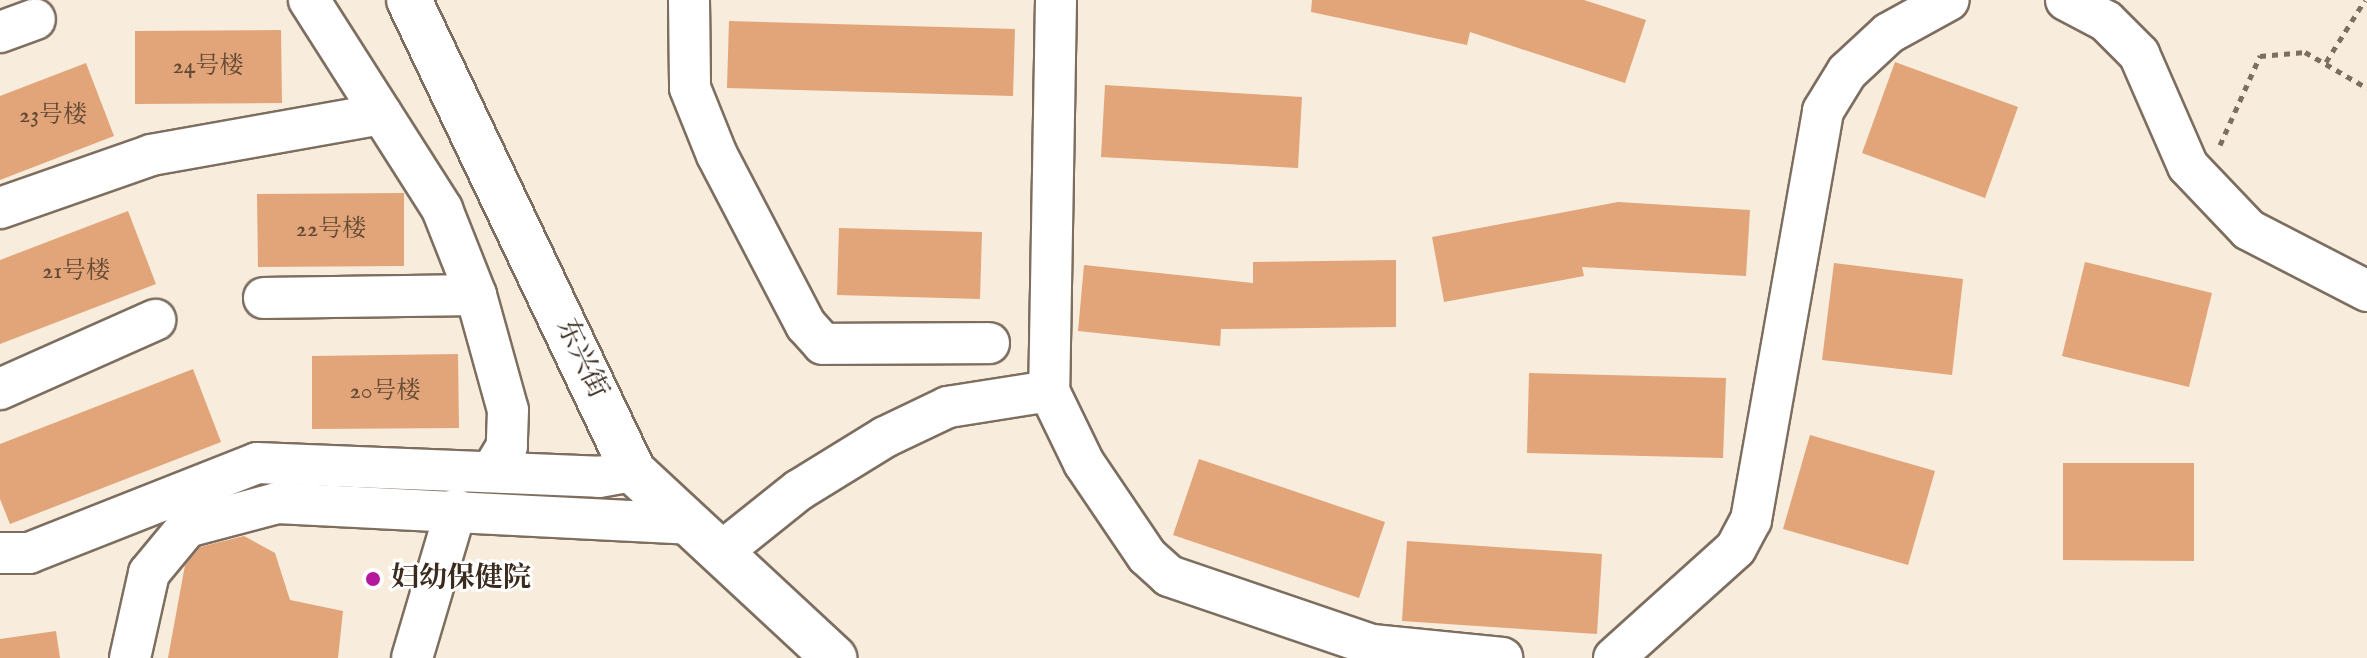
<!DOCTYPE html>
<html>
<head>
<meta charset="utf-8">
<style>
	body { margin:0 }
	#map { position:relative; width:2367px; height:658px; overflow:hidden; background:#f8ecdc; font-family:"IM FELL English","Noto Serif SC",serif }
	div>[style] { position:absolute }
	.building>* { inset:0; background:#e1a579 }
	.path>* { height:5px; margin-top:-2.5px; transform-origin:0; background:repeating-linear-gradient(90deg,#7d6e60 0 6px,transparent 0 12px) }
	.roads { filter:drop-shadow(2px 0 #7d6e60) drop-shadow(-2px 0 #7d6e60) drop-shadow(0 2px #7d6e60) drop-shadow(0 -2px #7d6e60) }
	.street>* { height:40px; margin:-20px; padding:0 20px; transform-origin:20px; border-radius:20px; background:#fff }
	.secondary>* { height:44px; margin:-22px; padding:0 22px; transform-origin:22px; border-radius:22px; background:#fff }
	.dots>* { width:22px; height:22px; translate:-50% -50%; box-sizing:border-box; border:4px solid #fff; border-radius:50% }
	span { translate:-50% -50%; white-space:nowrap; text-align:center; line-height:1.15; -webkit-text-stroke:6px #fff; paint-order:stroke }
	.number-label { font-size:24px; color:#644935 }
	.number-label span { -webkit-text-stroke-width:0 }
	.street-label { font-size:28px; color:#3b2a1e }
	.poi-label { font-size:28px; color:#3b2a1e; font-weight:700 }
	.left { translate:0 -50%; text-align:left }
</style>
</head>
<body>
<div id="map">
	<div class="building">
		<div style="clip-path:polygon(1312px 0,1584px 0,1646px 20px,1625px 83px,1470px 32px,1467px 45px,1311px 12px)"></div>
		<div style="clip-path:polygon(729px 21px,1015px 29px,1013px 96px,727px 88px)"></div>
		<div style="clip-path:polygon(281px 30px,282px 103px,135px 104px,135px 31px)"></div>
		<div style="clip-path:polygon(1895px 62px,2018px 107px,1985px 198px,1862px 153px)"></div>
		<div style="clip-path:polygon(86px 63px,114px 136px,0 180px,0 96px)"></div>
		<div style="clip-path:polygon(1105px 85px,1302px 97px,1298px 168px,1101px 157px)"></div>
		<div style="clip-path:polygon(404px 193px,404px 266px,258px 267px,257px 194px)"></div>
		<div style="clip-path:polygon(1618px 202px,1750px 210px,1746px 276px,1582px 267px,1584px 276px,1444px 302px,1432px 237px)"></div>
		<div style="clip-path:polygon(128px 211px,156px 284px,0 344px,0 260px)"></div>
		<div style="clip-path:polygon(839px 228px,982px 232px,980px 299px,837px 295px)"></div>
		<div style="clip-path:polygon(1396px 260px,1396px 327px,1221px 329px,1220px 346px,1078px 331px,1084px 265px,1253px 283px,1253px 262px)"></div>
		<div style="clip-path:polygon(2085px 262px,2212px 293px,2189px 387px,2062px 356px)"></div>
		<div style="clip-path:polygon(1834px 263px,1963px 279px,1952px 375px,1822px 360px)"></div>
		<div style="clip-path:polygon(458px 354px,459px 428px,312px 429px,312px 356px)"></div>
		<div style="clip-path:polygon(193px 369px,221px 442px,10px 524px,0 499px,0 444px)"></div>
		<div style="clip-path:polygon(1529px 373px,1726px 378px,1723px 458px,1527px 453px)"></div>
		<div style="clip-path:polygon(1810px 435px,1935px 471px,1908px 565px,1783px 529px)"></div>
		<div style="clip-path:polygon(1199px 459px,1385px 522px,1359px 598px,1173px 535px)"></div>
		<div style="clip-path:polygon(2063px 463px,2194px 463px,2194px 561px,2063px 560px)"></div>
		<div style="clip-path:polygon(244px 536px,275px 553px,290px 600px,343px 611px,338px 658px,168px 658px,185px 565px,200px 547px)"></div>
		<div style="clip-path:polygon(1407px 541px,1602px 554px,1597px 634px,1402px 621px)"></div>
		<div style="clip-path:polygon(56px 631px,60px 658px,0 658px,0 639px)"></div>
	</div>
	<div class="path">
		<div style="left:2326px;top:62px;width:73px;rotate:-57.8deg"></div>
		<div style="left:2220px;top:145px;width:98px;rotate:-65.8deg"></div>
		<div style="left:2260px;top:56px;width:45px;rotate:-5.1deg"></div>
		<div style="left:2305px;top:52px;width:72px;rotate:30.1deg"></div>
	</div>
	<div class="roads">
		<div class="street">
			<div style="left:309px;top:0;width:248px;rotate:57.5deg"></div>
			<div style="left:442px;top:209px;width:92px;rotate:68.4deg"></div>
			<div style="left:476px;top:295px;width:119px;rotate:74.5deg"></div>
			<div style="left:508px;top:410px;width:36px;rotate:92deg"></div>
			<div style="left:507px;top:446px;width:26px;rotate:121deg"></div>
			<div style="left:689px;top:0;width:88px;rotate:89.3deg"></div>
			<div style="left:690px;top:88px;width:72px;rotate:68.1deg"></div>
			<div style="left:717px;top:155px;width:192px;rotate:62.4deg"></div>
			<div style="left:806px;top:325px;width:25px;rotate:48deg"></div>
			<div style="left:823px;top:344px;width:166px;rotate:-0.3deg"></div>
			<div style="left:1056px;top:0;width:391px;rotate:91deg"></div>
			<div style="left:1049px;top:391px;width:80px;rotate:64.1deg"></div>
			<div style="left:1084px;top:463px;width:112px;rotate:55.9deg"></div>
			<div style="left:1147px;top:556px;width:30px;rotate:42deg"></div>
			<div style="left:1169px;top:576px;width:214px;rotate:18.8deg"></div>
			<div style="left:1372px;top:645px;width:131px;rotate:5.7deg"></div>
			<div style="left:2066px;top:0;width:45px;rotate:27.7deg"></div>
			<div style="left:2106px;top:21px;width:47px;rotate:45deg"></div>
			<div style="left:2139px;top:54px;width:122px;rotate:66.4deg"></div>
			<div style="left:2188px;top:166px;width:88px;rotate:46.4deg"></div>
			<div style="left:2249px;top:230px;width:133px;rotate:27.3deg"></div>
			<div style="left:0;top:32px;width:37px;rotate:-20deg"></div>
			<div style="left:0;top:208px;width:160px;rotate:-19.3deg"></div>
			<div style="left:151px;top:155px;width:234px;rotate:-10.1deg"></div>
			<div style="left:264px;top:298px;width:212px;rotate:-0.8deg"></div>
			<div style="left:0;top:389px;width:170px;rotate:-24deg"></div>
			<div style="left:0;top:553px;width:29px"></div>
			<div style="left:29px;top:553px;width:245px;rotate:-21.5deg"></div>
			<div style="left:257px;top:463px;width:342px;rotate:2.3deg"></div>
			<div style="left:599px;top:477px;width:35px;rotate:-10deg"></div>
			<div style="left:720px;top:553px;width:101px;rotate:-38.6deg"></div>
			<div style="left:799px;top:490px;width:101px;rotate:-31.6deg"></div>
			<div style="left:885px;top:437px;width:70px;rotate:-25.5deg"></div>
			<div style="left:948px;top:407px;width:102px;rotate:-9deg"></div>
			<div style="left:130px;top:658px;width:87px;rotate:-77.4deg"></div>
			<div style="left:149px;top:573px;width:60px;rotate:-50.4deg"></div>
			<div style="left:187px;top:527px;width:93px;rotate:-14.9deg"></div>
			<div style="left:277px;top:503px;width:412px;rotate:2.9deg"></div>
			<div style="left:412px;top:658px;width:155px;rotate:-73.5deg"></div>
			<div style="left:1614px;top:658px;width:164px;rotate:-42deg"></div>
			<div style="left:1736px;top:548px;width:32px;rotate:-62deg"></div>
			<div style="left:1751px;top:520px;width:415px;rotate:-80deg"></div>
			<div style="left:1823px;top:111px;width:46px;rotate:-58.4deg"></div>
			<div style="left:1847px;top:72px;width:57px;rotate:-42.9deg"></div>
			<div style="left:1889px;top:33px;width:68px;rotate:-28.8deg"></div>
		</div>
		<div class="secondary">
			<div style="left:409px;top:0;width:522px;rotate:64.56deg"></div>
			<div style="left:633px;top:471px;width:275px;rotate:42.9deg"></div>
		</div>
	</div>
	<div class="dots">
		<div style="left:373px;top:579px;background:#b5179e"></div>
	</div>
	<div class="number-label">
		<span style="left:208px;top:67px">24号楼</span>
		<span style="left:53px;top:116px">23号楼</span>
		<span style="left:331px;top:230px">22号楼</span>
		<span style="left:76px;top:272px">21号楼</span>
		<span style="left:385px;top:392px">20号楼</span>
	</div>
	<div class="street-label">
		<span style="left:581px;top:359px;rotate:65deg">东兴街</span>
	</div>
	<div class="poi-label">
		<span class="left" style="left:391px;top:579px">妇幼保健院</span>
	</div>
</div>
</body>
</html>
